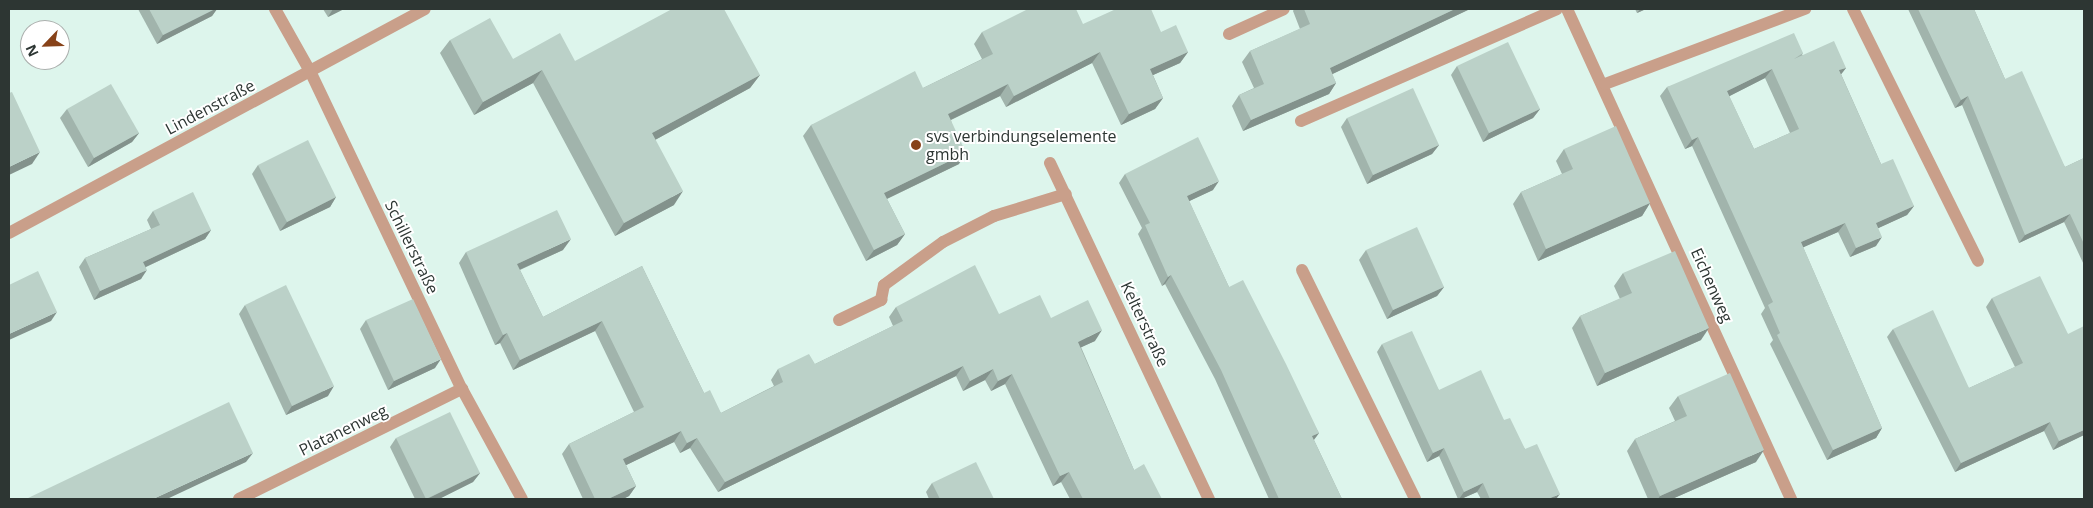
<!DOCTYPE html>
<html>
<head>
<meta charset="utf-8">
<style>
	body { margin:0 }
	#map { position:relative; width:2093px; height:508px; overflow:hidden; background:#ddf5ec; font-family:"Open Sans",sans-serif }
	div>[style] { position:absolute }
	.minor>* { height:12px; margin:-6px; padding:0 6px; transform-origin:6px; border-radius:6px; background:#c99f8a }
	.wall>* { inset:0; background:#a1b4ac }
	.shaded-wall>* { inset:0; background:#83928c }
	.building>* { inset:0; background:#bbd1c8 }
	.dots>* { width:14px; height:14px; translate:-50% -50%; box-sizing:border-box; border:2px solid #fff; border-radius:50% }
	span { translate:-50% -50%; white-space:nowrap; text-align:center; line-height:1.15; -webkit-text-stroke:4px #fff; paint-order:stroke }
	.street-label { font-size:16px; color:#2d3633 }
	.poi-label { font-size:16px; color:#2d3633 }
	.left { translate:0 -50%; text-align:left }
	.frame { position:absolute; inset:0; border:10px solid #2d3633; pointer-events:none }
	.north { position:absolute; left:20px; top:20px; width:50px; height:50px; box-sizing:border-box; background:#fff; border:1px solid #abafad; border-radius:50%; rotate:246deg; font-size:14px; font-weight:700; line-height:20px; text-align:center; color:#2d3633 }
	.north::after { content:''; display:block; margin:auto; width:18px; height:22px; background:#874219; clip-path:polygon(50% 0,100% 100%,50% 72%,0 100%) }
</style>
</head>
<body>
<div id="map">
	<div class="minor">
		<div style="left:275px;top:9px;width:71px;rotate:60.6deg"></div>
		<div style="left:310px;top:71px;width:352px;rotate:64.5deg"></div>
		<div style="left:462px;top:389px;width:125px;rotate:61.4deg"></div>
		<div style="left:1567px;top:9px;width:539px;rotate:65.43deg"></div>
		<div style="left:1853px;top:9px;width:281px;rotate:63.6deg"></div>
		<div style="left:1229px;top:34px;width:60px;rotate:-24.4deg"></div>
		<div style="left:1605px;top:84px;width:214px;rotate:-20.6deg"></div>
		<div style="left:1301px;top:121px;width:279px;rotate:-23.6deg"></div>
		<div style="left:1050px;top:163px;width:372px;rotate:64.7deg"></div>
		<div style="left:9px;top:233px;width:472px;rotate:-28.3deg"></div>
		<div style="left:1302px;top:270px;width:255px;rotate:63.7deg"></div>
		<div style="left:839px;top:320px;width:47px;rotate:-25.5deg"></div>
		<div style="left:881px;top:300px;width:15px;rotate:-79deg"></div>
		<div style="left:884px;top:285px;width:73px;rotate:-36.1deg"></div>
		<div style="left:943px;top:242px;width:57px;rotate:-27deg"></div>
		<div style="left:994px;top:216px;width:75px;rotate:-17deg"></div>
		<div style="left:239px;top:499px;width:249px;rotate:-26.3deg"></div>
	</div>
	<div class="wall">
		<div style="clip-path:polygon(138px 9px,217px 9px,212px 16px,157px 44px)"></div>
		<div style="clip-path:polygon(323px 9px,344px 9px,328px 17px)"></div>
		<div style="clip-path:polygon(1294px 9px,1470px 9px,1332px 74px,1336px 83px,1329px 94px,1243px 131px,1232px 106px,1239px 95px,1254px 88px,1242px 62px,1250px 51px,1300px 29px,1293px 11px)"></div>
		<div style="clip-path:polygon(1635px 9px,1646px 9px,1637px 13px)"></div>
		<div style="clip-path:polygon(1908px 9px,1974px 9px,2005px 79px,2065px 167px,2084px 158px,2084px 265px,2064px 222px,2019px 243px,1962px 105px,1955px 108px)"></div>
		<div style="clip-path:polygon(1083px 24px,1161px 32px,1188px 52px,1180px 63px,1153px 75px,1163px 98px,1155px 109px,1121px 125px,1092px 63px,1006px 107px,1000px 96px,951px 120px,959px 164px,887px 199px,905px 234px,897px 245px,866px 261px,803px 136px,811px 125px,923px 88px,982px 59px,974px 44px,982px 32px)"></div>
		<div style="clip-path:polygon(450px 40px,513px 59px,575px 61px,760px 75px,750px 88px,655px 140px,674px 205px,615px 236px,533px 83px,474px 115px,440px 53px)"></div>
		<div style="clip-path:polygon(evenodd,1803px 53px,1802px 55px,1846px 68px,1841px 74px,1881px 164px,1914px 206px,1907px 215px,1878px 228px,1876px 246px,1850px 257px,1838px 232px,1803px 247px,1882px 428px,1876px 438px,1827px 460px,1770px 344px,1773px 340px,1761px 314px,1765px 308px,1692px 146px,1685px 149px,1660px 96px,1667px 87px,1803px 53px,1765px 78px,1790px 133px,1754px 149px,1729px 96px,1765px 78px)"></div>
		<div style="clip-path:polygon(1457px 66px,1540px 109px,1533px 118px,1483px 142px,1451px 75px)"></div>
		<div style="clip-path:polygon(67px 109px,139px 133px,132px 142px,88px 167px,60px 118px)"></div>
		<div style="clip-path:polygon(1347px 118px,1439px 145px,1432px 154px,1367px 184px,1341px 127px)"></div>
		<div style="clip-path:polygon(1564px 149px,1650px 203px,1642px 216px,1538px 261px,1513px 204px,1521px 192px,1562px 174px,1556px 161px)"></div>
		<div style="clip-path:polygon(258px 165px,336px 197px,330px 207px,280px 231px,252px 174px)"></div>
		<div style="clip-path:polygon(1125px 174px,1213px 190px,1189px 201px,1229px 287px,1319px 433px,1314px 440px,1342px 499px,1269px 499px,1215px 379px,1165px 284px,1162px 286px,1138px 234px,1142px 228px,1119px 183px)"></div>
		<div style="clip-path:polygon(153px 211px,211px 230px,205px 239px,146px 267px,141px 279px,94px 300px,79px 267px,85px 258px,151px 229px,147px 220px)"></div>
		<div style="clip-path:polygon(563px 250px,520px 270px,543px 317px,642px 266px,704px 393px,721px 413px,774px 386px,771px 380px,778px 369px,815px 364px,893px 326px,889px 317px,896px 307px,1051px 318px,1095px 341px,1081px 347px,1134px 470px,1162px 499px,1070px 499px,1061px 482px,1053px 486px,1005px 384px,991px 391px,985px 380px,963px 391px,956px 376px,718px 492px,690px 448px,680px 453px,674px 442px,626px 465px,636px 486px,629px 496px,623px 499px,583px 499px,562px 454px,569px 444px,634px 412px,595px 331px,513px 370px,500px 343px,495px 345px,459px 263px,466px 252px)"></div>
		<div style="clip-path:polygon(1366px 250px,1444px 287px,1437px 296px,1387px 319px,1359px 260px)"></div>
		<div style="clip-path:polygon(1623px 273px,1701px 340px,1597px 386px,1572px 328px,1580px 316px,1620px 299px,1614px 286px)"></div>
		<div style="clip-path:polygon(1992px 298px,2068px 334px,2084px 435px,2053px 450px,2044px 431px,1955px 472px,1887px 337px,1893px 329px,1969px 388px,2015px 367px,1986px 307px)"></div>
		<div style="clip-path:polygon(245px 305px,328px 396px,286px 415px,239px 314px)"></div>
		<div style="clip-path:polygon(366px 320px,435px 368px,388px 390px,360px 329px)"></div>
		<div style="clip-path:polygon(1382px 344px,1439px 390px,1504px 420px,1525px 449px,1556px 499px,1481px 499px,1477px 492px,1461px 499px,1458px 499px,1439px 456px,1427px 462px,1377px 352px)"></div>
		<div style="clip-path:polygon(1678px 396px,1756px 462px,1672px 499px,1648px 499px,1627px 451px,1635px 439px,1675px 421px,1669px 408px)"></div>
		<div style="clip-path:polygon(396px 438px,480px 473px,473px 482px,439px 499px,415px 499px,390px 447px)"></div>
		<div style="clip-path:polygon(932px 483px,994px 499px,929px 499px,926px 492px)"></div>
	</div>
	<div class="shaded-wall">
		<div style="clip-path:polygon(215px 9px,217px 9px,212px 16px,157px 44px,163px 35px)"></div>
		<div style="clip-path:polygon(333px 9px,344px 9px,328px 17px)"></div>
		<div style="clip-path:polygon(1455px 9px,1470px 9px,1322px 79px,1330px 68px)"></div>
		<div style="clip-path:polygon(1640px 9px,1646px 9px,1637px 13px)"></div>
		<div style="clip-path:polygon(1100px 52px,1092px 63px,1006px 107px,1014px 96px)"></div>
		<div style="clip-path:polygon(1188px 52px,1180px 63px,1142px 80px,1150px 69px)"></div>
		<div style="clip-path:polygon(1846px 68px,1839px 77px,1839px 70px)"></div>
		<div style="clip-path:polygon(1772px 69px,1765px 78px,1720px 101px,1727px 91px)"></div>
		<div style="clip-path:polygon(542px 70px,533px 83px,474px 115px,483px 102px)"></div>
		<div style="clip-path:polygon(760px 75px,750px 88px,642px 147px,652px 133px)"></div>
		<div style="clip-path:polygon(1336px 83px,1329px 94px,1243px 131px,1251px 120px)"></div>
		<div style="clip-path:polygon(1008px 84px,1000px 96px,940px 125px,948px 114px)"></div>
		<div style="clip-path:polygon(1968px 96px,1962px 105px,1955px 108px,1961px 100px)"></div>
		<div style="clip-path:polygon(1163px 98px,1155px 109px,1121px 125px,1129px 114px)"></div>
		<div style="clip-path:polygon(1540px 109px,1533px 118px,1483px 142px,1489px 133px)"></div>
		<div style="clip-path:polygon(139px 133px,132px 142px,88px 167px,94px 158px)"></div>
		<div style="clip-path:polygon(1698px 137px,1692px 146px,1685px 149px,1692px 140px)"></div>
		<div style="clip-path:polygon(1439px 145px,1432px 154px,1367px 184px,1373px 175px)"></div>
		<div style="clip-path:polygon(40px 152px,32px 164px,9px 175px,9px 167px)"></div>
		<div style="clip-path:polygon(966px 153px,959px 164px,876px 204px,884px 193px)"></div>
		<div style="clip-path:polygon(1219px 181px,1213px 190px,1181px 205px,1187px 196px)"></div>
		<div style="clip-path:polygon(683px 191px,674px 205px,615px 236px,624px 223px)"></div>
		<div style="clip-path:polygon(336px 197px,330px 207px,280px 231px,287px 222px)"></div>
		<div style="clip-path:polygon(1650px 203px,1642px 216px,1538px 261px,1546px 249px)"></div>
		<div style="clip-path:polygon(1914px 206px,1907px 215px,1870px 232px,1876px 223px)"></div>
		<div style="clip-path:polygon(2070px 214px,2064px 222px,2019px 243px,2025px 235px)"></div>
		<div style="clip-path:polygon(1845px 223px,1838px 232px,1795px 251px,1801px 242px)"></div>
		<div style="clip-path:polygon(211px 230px,205px 239px,137px 271px,143px 262px)"></div>
		<div style="clip-path:polygon(905px 234px,897px 245px,866px 261px,874px 250px)"></div>
		<div style="clip-path:polygon(1882px 237px,1876px 246px,1850px 257px,1856px 248px)"></div>
		<div style="clip-path:polygon(571px 239px,563px 250px,510px 274px,517px 264px)"></div>
		<div style="clip-path:polygon(147px 270px,141px 279px,94px 300px,100px 291px)"></div>
		<div style="clip-path:polygon(1171px 275px,1165px 284px,1162px 286px,1168px 277px)"></div>
		<div style="clip-path:polygon(1444px 287px,1437px 296px,1387px 319px,1393px 310px)"></div>
		<div style="clip-path:polygon(57px 312px,51px 321px,9px 340px,9px 334px)"></div>
		<div style="clip-path:polygon(602px 321px,595px 331px,513px 370px,520px 360px)"></div>
		<div style="clip-path:polygon(1709px 328px,1701px 340px,1597px 386px,1605px 373px)"></div>
		<div style="clip-path:polygon(1102px 330px,1095px 341px,1071px 352px,1078px 342px)"></div>
		<div style="clip-path:polygon(507px 333px,500px 343px,495px 345px,503px 335px)"></div>
		<div style="clip-path:polygon(441px 359px,435px 368px,388px 390px,394px 381px)"></div>
		<div style="clip-path:polygon(963px 366px,956px 376px,718px 492px,725px 482px)"></div>
		<div style="clip-path:polygon(993px 369px,985px 380px,963px 391px,970px 381px)"></div>
		<div style="clip-path:polygon(1012px 374px,1005px 384px,991px 391px,998px 381px)"></div>
		<div style="clip-path:polygon(334px 386px,328px 396px,286px 415px,292px 406px)"></div>
		<div style="clip-path:polygon(2050px 422px,2044px 431px,1955px 472px,1961px 463px)"></div>
		<div style="clip-path:polygon(1882px 428px,1876px 438px,1827px 460px,1833px 450px)"></div>
		<div style="clip-path:polygon(2084px 430px,2084px 435px,2053px 450px,2059px 441px)"></div>
		<div style="clip-path:polygon(681px 431px,674px 442px,616px 470px,623px 459px)"></div>
		<div style="clip-path:polygon(1319px 433px,1312px 442px,1312px 436px)"></div>
		<div style="clip-path:polygon(697px 438px,690px 448px,680px 453px,687px 443px)"></div>
		<div style="clip-path:polygon(1444px 448px,1439px 456px,1427px 462px,1433px 453px)"></div>
		<div style="clip-path:polygon(1764px 450px,1756px 462px,1672px 499px,1658px 499px,1660px 496px)"></div>
		<div style="clip-path:polygon(253px 453px,246px 462px,167px 499px,153px 499px)"></div>
		<div style="clip-path:polygon(1069px 472px,1061px 482px,1053px 486px,1060px 476px)"></div>
		<div style="clip-path:polygon(480px 473px,473px 482px,439px 499px,427px 499px)"></div>
		<div style="clip-path:polygon(1483px 483px,1477px 492px,1461px 499px,1459px 499px,1464px 492px)"></div>
		<div style="clip-path:polygon(636px 486px,629px 496px,623px 499px,608px 499px)"></div>
		<div style="clip-path:polygon(1560px 494px,1556px 499px,1548px 499px)"></div>
	</div>
	<div class="building">
		<div style="clip-path:polygon(149px 9px,215px 9px,163px 35px)"></div>
		<div style="clip-path:polygon(672px 9px,724px 9px,760px 75px,652px 133px,683px 191px,624px 223px,542px 70px,483px 102px,450px 40px,490px 18px,513px 59px,560px 33px,575px 61px)"></div>
		<div style="clip-path:polygon(1028px 9px,1076px 9px,1083px 24px,1116px 9px,1151px 9px,1161px 32px,1176px 25px,1188px 52px,1150px 69px,1163px 98px,1129px 114px,1100px 52px,1014px 96px,1008px 84px,948px 114px,966px 153px,884px 193px,905px 234px,874px 250px,811px 125px,915px 71px,923px 88px,993px 54px,982px 32px)"></div>
		<div style="clip-path:polygon(1304px 9px,1455px 9px,1330px 68px,1336px 83px,1251px 120px,1239px 95px,1264px 84px,1250px 51px,1310px 24px)"></div>
		<div style="clip-path:polygon(1918px 9px,1974px 9px,2005px 79px,2022px 71px,2065px 167px,2084px 158px,2084px 244px,2070px 214px,2025px 235px,1968px 96px,1961px 100px)"></div>
		<div style="clip-path:polygon(evenodd,1794px 33px,1803px 53px,1794px 59px,1834px 41px,1846px 68px,1839px 70px,1881px 164px,1893px 159px,1914px 206px,1876px 223px,1882px 237px,1856px 248px,1845px 223px,1801px 242px,1882px 428px,1833px 450px,1777px 335px,1780px 333px,1768px 305px,1773px 302px,1698px 137px,1692px 140px,1667px 87px,1794px 33px,1772px 69px,1799px 129px,1754px 149px,1727px 91px,1772px 69px)"></div>
		<div style="clip-path:polygon(1508px 42px,1540px 109px,1489px 133px,1457px 66px)"></div>
		<div style="clip-path:polygon(111px 84px,139px 133px,94px 158px,67px 109px)"></div>
		<div style="clip-path:polygon(1413px 88px,1439px 145px,1373px 175px,1347px 118px)"></div>
		<div style="clip-path:polygon(12px 92px,40px 152px,9px 167px,9px 93px)"></div>
		<div style="clip-path:polygon(1616px 126px,1650px 203px,1546px 249px,1521px 192px,1573px 169px,1564px 149px)"></div>
		<div style="clip-path:polygon(1198px 137px,1219px 181px,1187px 196px,1229px 287px,1243px 280px,1286px 364px,1319px 433px,1312px 436px,1342px 499px,1279px 499px,1221px 370px,1171px 275px,1168px 277px,1145px 225px,1150px 223px,1125px 174px)"></div>
		<div style="clip-path:polygon(308px 140px,336px 197px,287px 222px,258px 165px)"></div>
		<div style="clip-path:polygon(193px 192px,211px 230px,143px 262px,147px 270px,100px 291px,85px 258px,160px 225px,153px 211px)"></div>
		<div style="clip-path:polygon(557px 210px,571px 239px,517px 264px,543px 317px,642px 266px,704px 393px,710px 390px,721px 413px,783px 382px,778px 369px,809px 354px,815px 364px,903px 321px,896px 307px,975px 265px,999px 314px,1040px 295px,1051px 318px,1088px 300px,1102px 330px,1078px 342px,1134px 470px,1144px 464px,1162px 499px,1083px 499px,1069px 472px,1060px 476px,1012px 374px,998px 381px,993px 369px,970px 381px,963px 366px,725px 482px,697px 438px,687px 443px,681px 431px,623px 459px,636px 486px,608px 499px,595px 499px,569px 444px,644px 407px,602px 321px,520px 360px,507px 333px,503px 335px,466px 252px)"></div>
		<div style="clip-path:polygon(1417px 227px,1444px 287px,1393px 310px,1366px 250px)"></div>
		<div style="clip-path:polygon(1675px 251px,1709px 328px,1605px 373px,1580px 316px,1632px 293px,1623px 273px)"></div>
		<div style="clip-path:polygon(38px 271px,57px 312px,9px 334px,9px 285px)"></div>
		<div style="clip-path:polygon(2040px 276px,2068px 334px,2084px 326px,2084px 430px,2059px 441px,2050px 422px,1961px 463px,1893px 329px,1933px 310px,1969px 388px,2023px 363px,1992px 298px)"></div>
		<div style="clip-path:polygon(286px 285px,334px 386px,292px 406px,245px 305px)"></div>
		<div style="clip-path:polygon(413px 299px,441px 359px,394px 381px,366px 320px)"></div>
		<div style="clip-path:polygon(1412px 331px,1439px 390px,1481px 370px,1504px 420px,1510px 418px,1525px 449px,1537px 444px,1560px 494px,1548px 499px,1490px 499px,1483px 483px,1464px 492px,1444px 448px,1433px 453px,1382px 344px)"></div>
		<div style="clip-path:polygon(1730px 373px,1764px 450px,1660px 496px,1635px 439px,1687px 416px,1678px 396px)"></div>
		<div style="clip-path:polygon(229px 402px,253px 453px,153px 499px,26px 499px)"></div>
		<div style="clip-path:polygon(450px 412px,480px 473px,426px 499px,396px 438px)"></div>
		<div style="clip-path:polygon(976px 462px,994px 499px,940px 499px,932px 483px)"></div>
	</div>
	<div class="dots">
		<div style="left:916px;top:145px;background:#874219"></div>
	</div>
	<div class="street-label">
		<span style="left:210px;top:107px;rotate:-28deg">Lindenstraße</span>
		<span style="left:412px;top:247px;rotate:64deg">Schillerstraße</span>
		<span style="left:1712px;top:285px;rotate:66deg">Eichenweg</span>
		<span style="left:1145px;top:324px;rotate:65deg">Kelterstraße</span>
		<span style="left:343px;top:430px;rotate:-26deg">Platanenweg</span>
	</div>
	<div class="poi-label">
		<span class="left" style="left:926px;top:145px">svs verbindungselemente<br>gmbh</span>
	</div>
	<div class="frame"></div>
	<div class="north">N</div>
</div>
</body>
</html>
